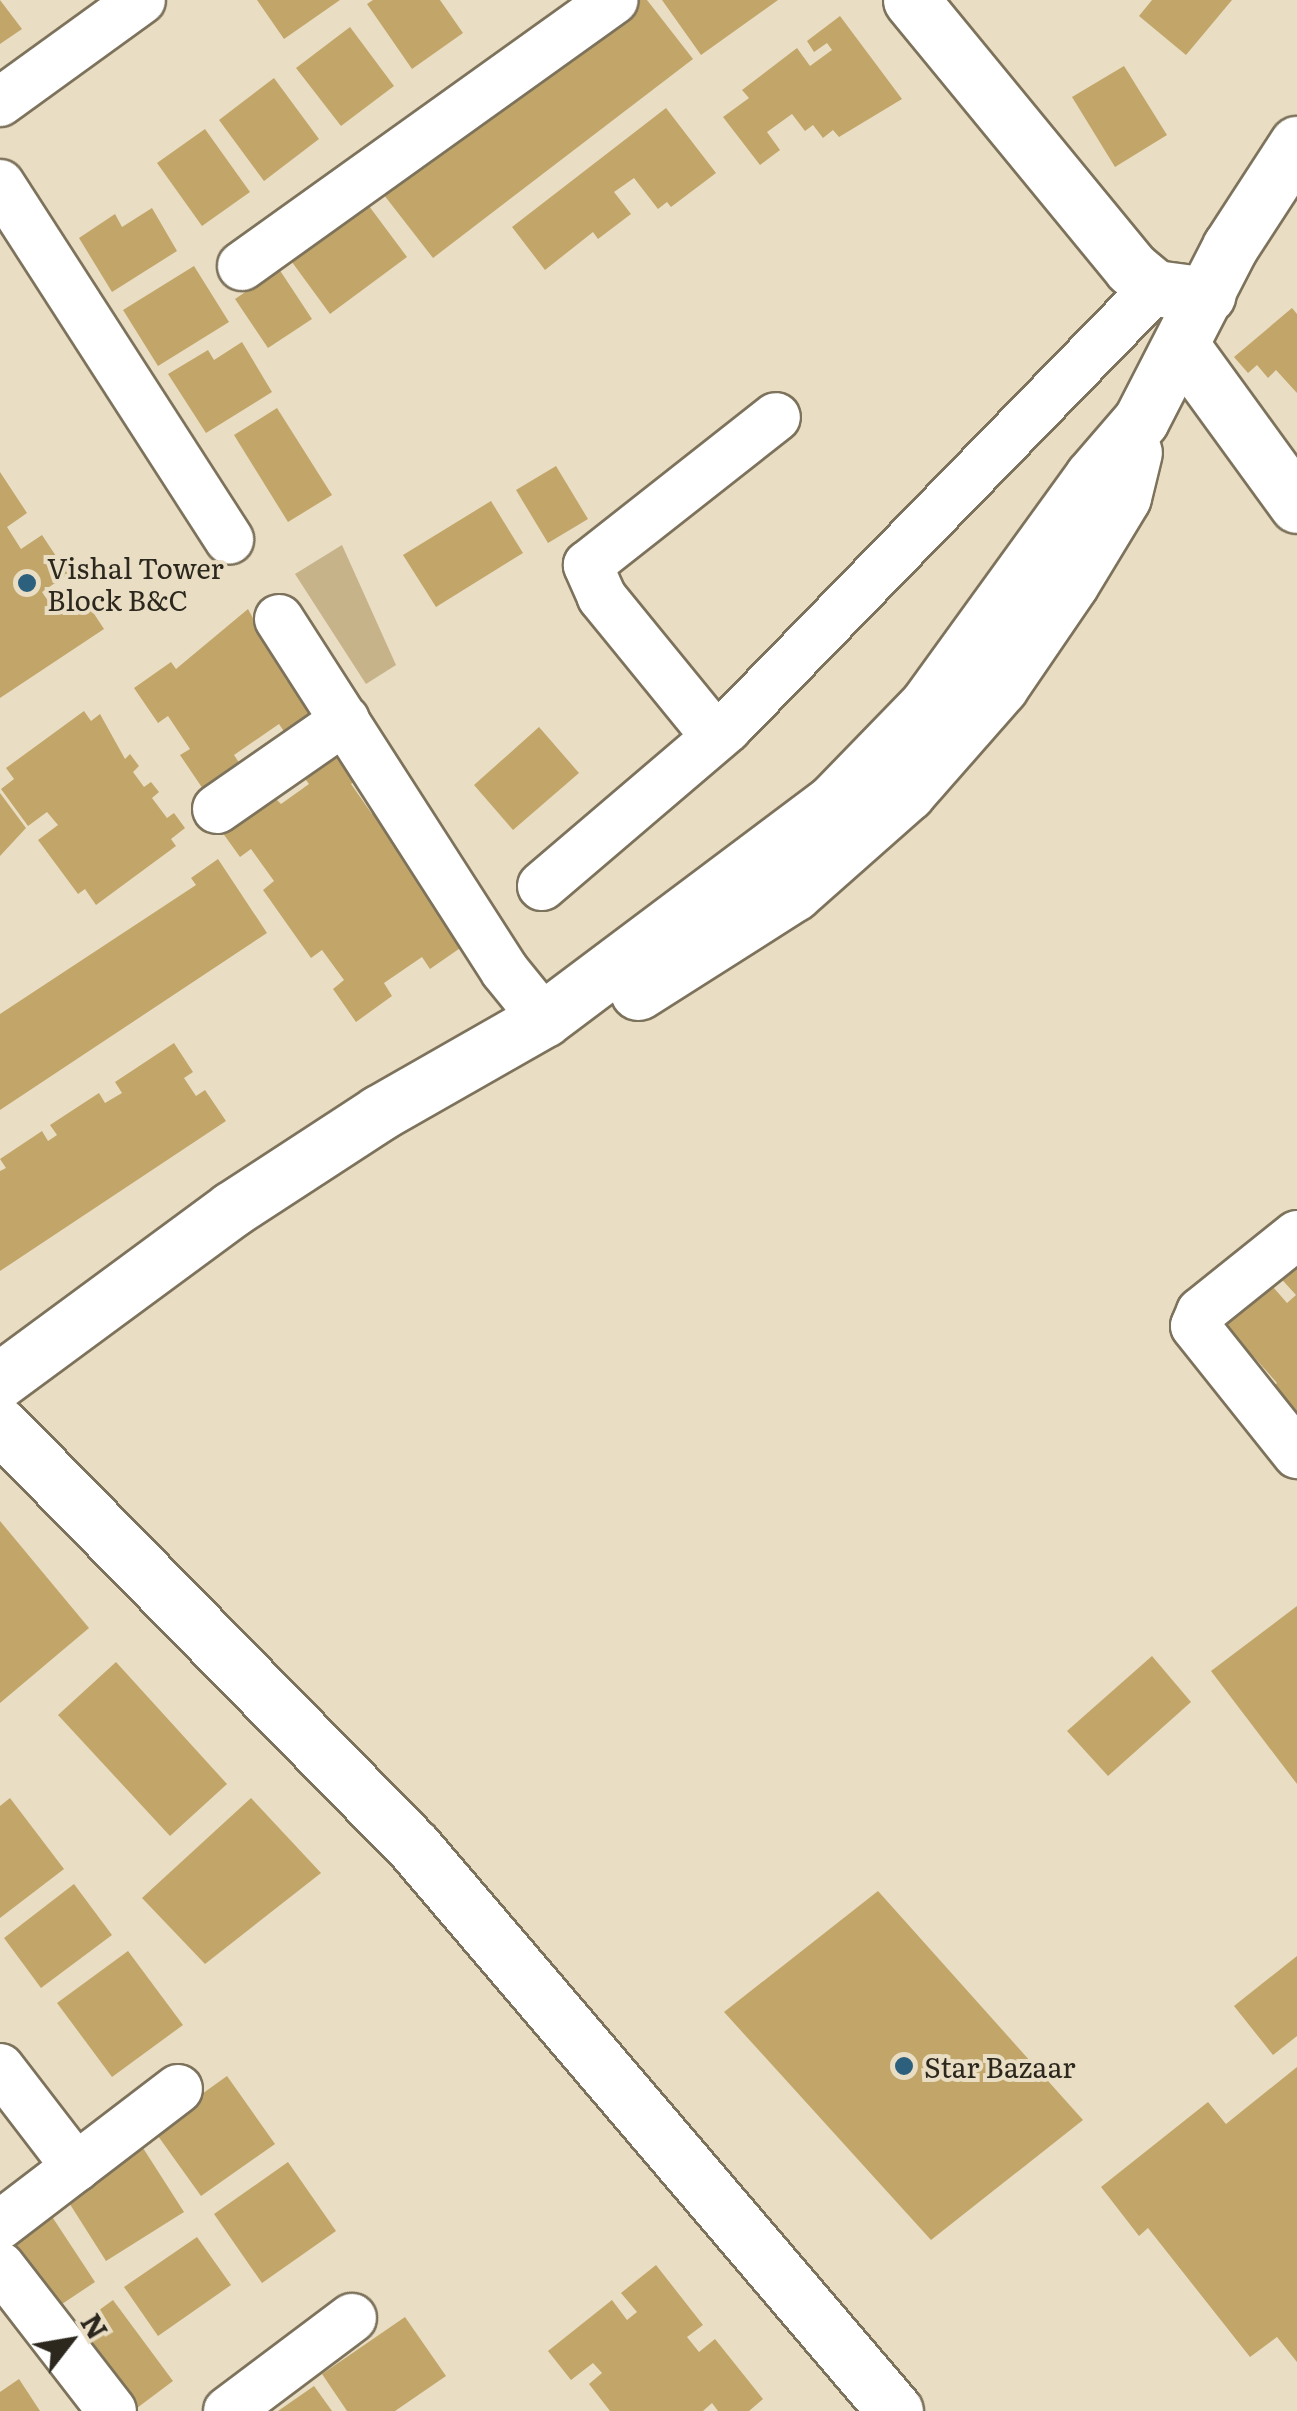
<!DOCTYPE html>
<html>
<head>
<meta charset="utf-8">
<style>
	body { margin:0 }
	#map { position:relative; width:1297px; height:2411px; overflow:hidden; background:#e9ddc4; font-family:Literata,serif }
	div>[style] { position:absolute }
	.green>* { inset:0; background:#c7b38a }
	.building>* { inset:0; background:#c2a669 }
	.roads { filter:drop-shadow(2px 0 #7d725b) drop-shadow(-2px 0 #7d725b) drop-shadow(0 2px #7d725b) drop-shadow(0 -2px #7d725b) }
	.minor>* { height:48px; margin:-24px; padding:0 24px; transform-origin:24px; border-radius:24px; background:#fff }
	.tertiary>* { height:55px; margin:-27.5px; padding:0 27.5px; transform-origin:27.5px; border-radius:27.5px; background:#fff }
	.dots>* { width:28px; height:28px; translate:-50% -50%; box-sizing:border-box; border:5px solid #e9ddc4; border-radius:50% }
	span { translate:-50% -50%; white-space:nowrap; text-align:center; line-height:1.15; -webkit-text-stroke:8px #e9ddc4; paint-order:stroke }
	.poi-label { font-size:28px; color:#2c281e }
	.left { translate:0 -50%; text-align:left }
	.north { position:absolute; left:20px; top:2291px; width:100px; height:100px; -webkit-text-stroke:8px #e9ddc4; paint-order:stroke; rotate:59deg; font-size:28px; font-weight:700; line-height:40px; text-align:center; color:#2c281e }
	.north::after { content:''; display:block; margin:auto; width:35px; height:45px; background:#2c281e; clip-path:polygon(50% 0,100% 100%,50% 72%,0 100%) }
</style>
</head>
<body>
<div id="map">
	<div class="green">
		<div style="clip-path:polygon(342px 545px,396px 665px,366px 684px,295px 574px)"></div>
	</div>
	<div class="building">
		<div style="clip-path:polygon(0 0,22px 29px,0 44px)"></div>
		<div style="clip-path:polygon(257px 0,340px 0,284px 39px)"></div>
		<div style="clip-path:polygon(373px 0,440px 0,463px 33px,412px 69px,367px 4px)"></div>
		<div style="clip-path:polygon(638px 0,647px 0,693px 59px,433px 258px,384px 195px)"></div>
		<div style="clip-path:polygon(662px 0,778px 0,701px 55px)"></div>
		<div style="clip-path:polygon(1152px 0,1232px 0,1186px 55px,1139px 16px)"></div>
		<div style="clip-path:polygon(840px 16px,902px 99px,839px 137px,833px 130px,823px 138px,813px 125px,805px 131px,792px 114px,767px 132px,780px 150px,760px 165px,723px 117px,749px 98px,742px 90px,797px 48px,810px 66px,832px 50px,827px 43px,814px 52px,807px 41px)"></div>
		<div style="clip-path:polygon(350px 27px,394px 86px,341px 126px,296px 68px)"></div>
		<div style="clip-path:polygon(1124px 66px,1167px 135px,1115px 167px,1072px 97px)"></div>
		<div style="clip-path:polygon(274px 78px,319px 139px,264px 181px,219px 120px)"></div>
		<div style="clip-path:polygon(666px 108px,716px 173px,671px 207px,667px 202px,658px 209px,634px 178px,614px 192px,631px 214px,598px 239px,593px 232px,545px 270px,512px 227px)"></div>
		<div style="clip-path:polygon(205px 129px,250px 192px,202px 226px,157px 163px)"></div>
		<div style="clip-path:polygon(366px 202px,407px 257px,330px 314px,289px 258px)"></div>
		<div style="clip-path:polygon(152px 208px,177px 251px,112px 292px,79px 238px,115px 214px,122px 227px)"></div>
		<div style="clip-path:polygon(194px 266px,229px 322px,158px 366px,123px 310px)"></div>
		<div style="clip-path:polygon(279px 269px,312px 319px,268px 348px,235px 299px)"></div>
		<div style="clip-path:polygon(1292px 308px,1297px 314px,1297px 393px,1276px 370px,1268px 378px,1257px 365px,1248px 373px,1234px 357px)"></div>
		<div style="clip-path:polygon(242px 342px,272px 392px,206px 433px,168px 374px,208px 350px,214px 360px)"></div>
		<div style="clip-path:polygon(277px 408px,332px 495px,288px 522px,234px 435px)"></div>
		<div style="clip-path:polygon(556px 466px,588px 519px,548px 543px,516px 490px)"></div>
		<div style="clip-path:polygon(0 472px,27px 513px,7px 527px,21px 549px,42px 535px,68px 574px,42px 592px,57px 614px,83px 597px,104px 629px,0 698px)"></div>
		<div style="clip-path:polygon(491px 501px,523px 553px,436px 607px,403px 555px)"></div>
		<div style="clip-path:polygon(248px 609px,287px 681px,294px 676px,317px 710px,285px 733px,279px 724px,234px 755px,240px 764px,203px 789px,180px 755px,190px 749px,168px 716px,158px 723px,134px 688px,171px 662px,176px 669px)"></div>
		<div style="clip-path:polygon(84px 711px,91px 721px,100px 714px,125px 759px,130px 754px,139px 766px,133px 772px,144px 787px,151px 782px,159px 792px,152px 798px,167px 818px,174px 813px,185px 828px,171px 839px,176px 846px,96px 905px,85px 889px,78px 894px,38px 840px,58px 825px,47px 812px,28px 826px,1px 789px,14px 779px,6px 768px)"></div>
		<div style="clip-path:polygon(539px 727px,579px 773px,513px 830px,474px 785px)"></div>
		<div style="clip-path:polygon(334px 742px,360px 778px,351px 784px,372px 814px,381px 808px,466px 944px,430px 969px,422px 957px,384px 983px,392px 996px,356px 1022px,333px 989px,344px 980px,322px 950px,311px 958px,263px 890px,274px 881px,251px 849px,240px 857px,217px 825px,274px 797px,281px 804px,309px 784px,297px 768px)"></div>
		<div style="clip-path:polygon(0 793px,26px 828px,0 856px)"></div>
		<div style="clip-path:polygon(218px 859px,267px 933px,0 1110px,0 1014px,196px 885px,191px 878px)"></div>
		<div style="clip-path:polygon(174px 1043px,193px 1072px,184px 1078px,196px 1096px,205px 1090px,226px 1121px,0 1271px,0 1171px,6px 1168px,0 1159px,42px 1131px,48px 1141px,57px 1135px,50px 1125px,99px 1093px,105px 1103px,122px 1093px,115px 1082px)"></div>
		<div style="clip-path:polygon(1297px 1252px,1297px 1431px,1265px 1394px,1277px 1383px,1254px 1357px,1242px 1368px,1209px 1329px,1266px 1279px,1287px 1303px,1296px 1295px,1275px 1272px)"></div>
		<div style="clip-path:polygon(0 1521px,89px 1628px,0 1703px)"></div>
		<div style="clip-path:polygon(1297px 1606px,1297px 1784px,1211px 1671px)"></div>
		<div style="clip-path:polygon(1152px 1656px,1191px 1702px,1108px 1776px,1067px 1731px)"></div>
		<div style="clip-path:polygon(116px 1662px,227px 1784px,170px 1836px,58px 1715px)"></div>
		<div style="clip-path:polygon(10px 1798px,64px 1869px,0 1918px,0 1806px)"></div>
		<div style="clip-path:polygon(251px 1798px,321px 1873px,205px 1964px,142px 1898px)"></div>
		<div style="clip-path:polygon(74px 1884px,112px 1935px,41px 1988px,4px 1938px)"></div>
		<div style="clip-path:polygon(878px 1891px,1083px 2120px,931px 2240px,724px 2012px)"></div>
		<div style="clip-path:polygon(128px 1951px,183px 2025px,112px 2077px,57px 2003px)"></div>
		<div style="clip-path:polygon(1297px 1956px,1297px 2036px,1273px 2055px,1234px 2006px)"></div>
		<div style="clip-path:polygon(1297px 2067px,1297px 2362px,1277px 2337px,1250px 2357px,1148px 2228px,1139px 2236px,1101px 2187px,1208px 2102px,1226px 2124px)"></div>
		<div style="clip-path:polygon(227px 2076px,275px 2144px,201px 2196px,153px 2129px)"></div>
		<div style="clip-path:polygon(143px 2148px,184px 2212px,106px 2261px,66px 2198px)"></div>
		<div style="clip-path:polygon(288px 2162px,336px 2231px,262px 2283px,214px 2214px)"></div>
		<div style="clip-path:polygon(49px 2212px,95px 2282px,53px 2310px,7px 2240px)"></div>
		<div style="clip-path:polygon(197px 2237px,231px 2285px,158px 2336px,124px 2287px)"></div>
		<div style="clip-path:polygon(656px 2265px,703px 2325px,687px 2337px,699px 2352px,715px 2339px,763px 2399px,749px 2411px,718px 2411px,712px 2403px,703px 2411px,610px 2411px,589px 2384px,602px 2373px,593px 2363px,571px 2380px,548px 2351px,612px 2300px,627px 2320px,637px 2312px,621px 2293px)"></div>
		<div style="clip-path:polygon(113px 2300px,173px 2381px,133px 2411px,73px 2329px)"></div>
		<div style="clip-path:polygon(405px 2317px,446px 2376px,395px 2411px,347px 2411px,322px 2374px)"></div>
		<div style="clip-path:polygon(19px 2379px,40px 2411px,0 2411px,0 2392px)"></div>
		<div style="clip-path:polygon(314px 2386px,332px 2411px,278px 2411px)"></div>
	</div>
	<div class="roads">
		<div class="minor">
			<div style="left:0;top:102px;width:174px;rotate:-35.9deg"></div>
			<div style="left:0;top:184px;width:423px;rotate:57.2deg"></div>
			<div style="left:242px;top:266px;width:457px;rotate:-35.6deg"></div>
			<div style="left:279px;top:619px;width:418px;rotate:57.3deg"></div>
			<div style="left:505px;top:971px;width:62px;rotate:50.9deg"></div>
			<div style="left:716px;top:737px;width:181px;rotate:-129.2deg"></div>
			<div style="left:602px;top:597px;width:35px;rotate:-114deg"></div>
			<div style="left:588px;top:565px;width:239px;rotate:-38.2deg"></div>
			<div style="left:217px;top:809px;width:156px;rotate:-34.8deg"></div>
			<div style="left:542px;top:886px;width:245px;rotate:-40.5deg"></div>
			<div style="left:728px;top:727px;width:612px;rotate:-45.79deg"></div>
			<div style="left:1297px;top:1235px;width:123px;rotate:141.3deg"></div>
			<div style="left:1201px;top:1312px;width:15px;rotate:113deg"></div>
			<div style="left:1195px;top:1326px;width:164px;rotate:51.4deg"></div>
			<div style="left:0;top:2068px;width:125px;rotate:52.5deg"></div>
			<div style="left:0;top:2225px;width:224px;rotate:-37.4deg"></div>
			<div style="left:0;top:2266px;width:183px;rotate:52.3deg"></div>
			<div style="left:228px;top:2411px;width:155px;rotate:-36.9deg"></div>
		</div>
		<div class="tertiary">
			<div style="left:911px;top:0;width:347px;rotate:50.6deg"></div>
			<div style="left:1131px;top:268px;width:31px;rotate:40deg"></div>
			<div style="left:1155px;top:288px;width:53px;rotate:7.5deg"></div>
			<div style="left:1183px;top:348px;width:194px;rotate:54deg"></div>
			<div style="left:638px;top:992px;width:185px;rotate:-32.4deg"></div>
			<div style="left:794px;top:893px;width:151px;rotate:-41.5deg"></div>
			<div style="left:907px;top:793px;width:141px;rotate:-48.7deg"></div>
			<div style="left:1000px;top:687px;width:126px;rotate:-55.7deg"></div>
			<div style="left:1071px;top:583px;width:100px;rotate:-58.8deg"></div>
			<div style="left:1123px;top:497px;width:46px;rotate:-76.3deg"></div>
			<div style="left:0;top:1380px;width:288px;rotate:-36.4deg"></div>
			<div style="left:232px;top:1209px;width:176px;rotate:-33.1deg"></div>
			<div style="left:379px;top:1113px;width:190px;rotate:-29.7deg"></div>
			<div style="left:544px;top:1019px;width:363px;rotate:-36.9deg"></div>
			<div style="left:834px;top:801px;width:134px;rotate:-45.9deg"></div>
			<div style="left:927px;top:705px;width:281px;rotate:-54.1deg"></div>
			<div style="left:1092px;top:477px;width:75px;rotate:-49.3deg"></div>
			<div style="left:1141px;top:420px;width:195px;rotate:-62.8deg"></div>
			<div style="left:1230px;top:247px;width:123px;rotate:-57deg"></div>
			<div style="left:0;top:1425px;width:591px;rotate:45.55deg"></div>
			<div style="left:414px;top:1847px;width:741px;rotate:49.54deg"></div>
		</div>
	</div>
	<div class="dots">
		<div style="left:27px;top:583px;background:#2c607d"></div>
		<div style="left:904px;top:2066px;background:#2c607d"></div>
	</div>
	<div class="poi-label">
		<span class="left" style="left:47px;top:583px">Vishal Tower<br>Block B&amp;C</span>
		<span class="left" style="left:924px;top:2066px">Star Bazaar</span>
	</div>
	<div class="north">N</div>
</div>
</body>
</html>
